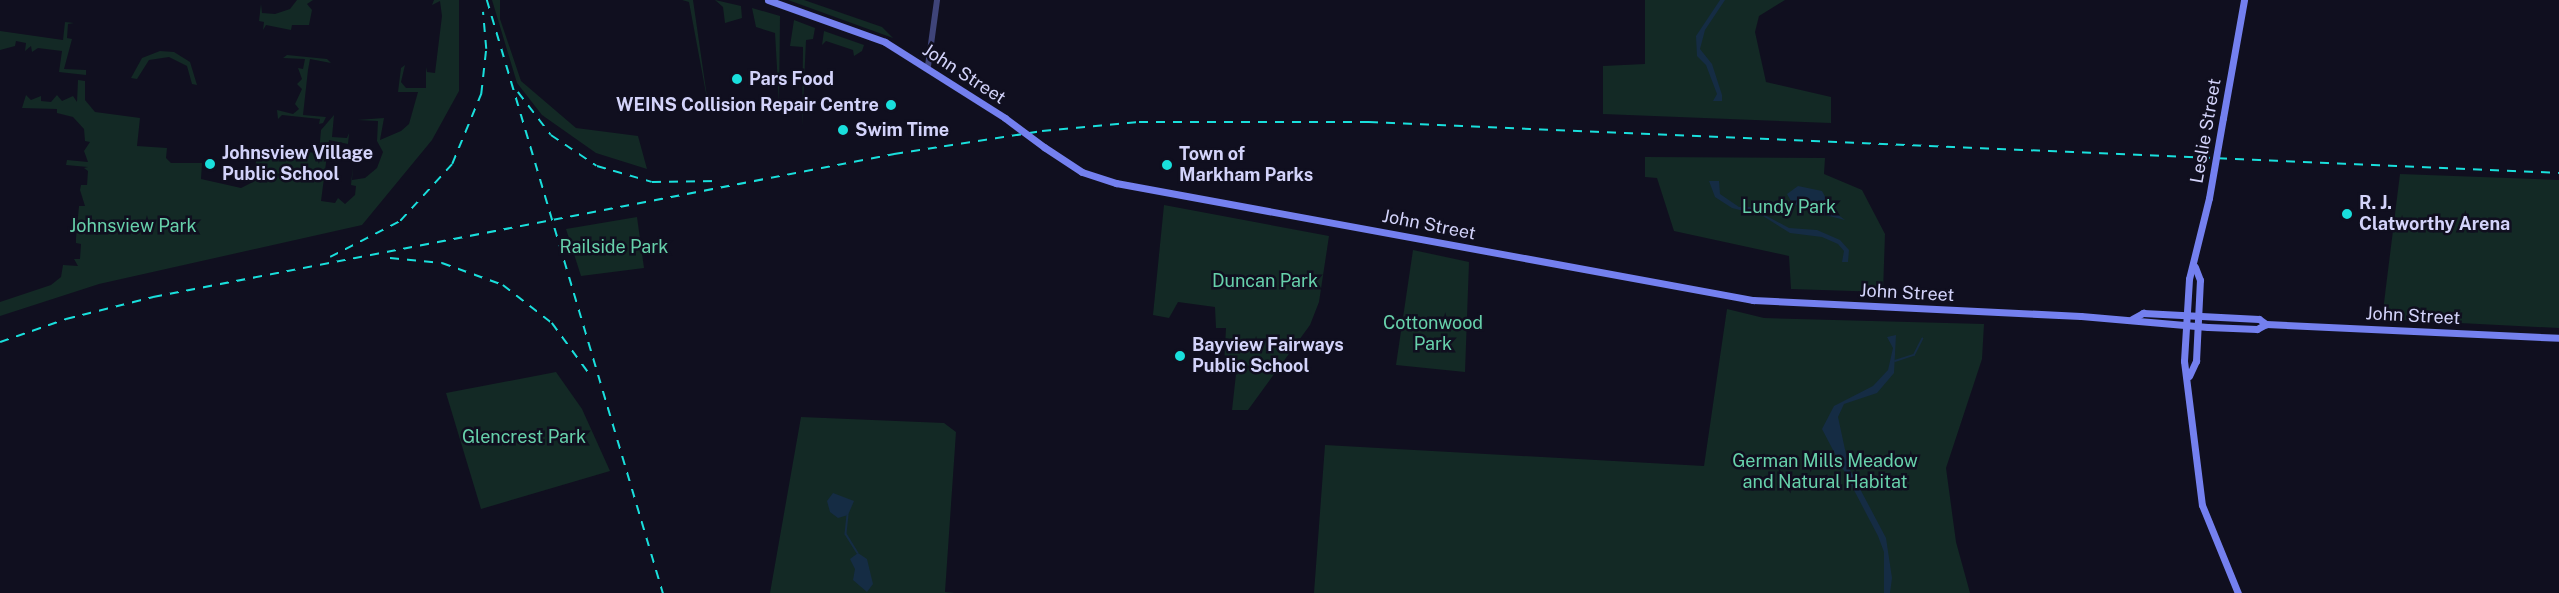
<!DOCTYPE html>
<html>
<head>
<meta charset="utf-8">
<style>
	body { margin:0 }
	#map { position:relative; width:2559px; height:593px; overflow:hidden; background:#100f1f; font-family:"Public Sans",sans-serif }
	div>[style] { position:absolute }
	.green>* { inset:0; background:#132925 }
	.water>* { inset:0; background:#152c44 }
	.stream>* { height:1.5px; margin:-0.75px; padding:0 0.75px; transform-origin:0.75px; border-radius:0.75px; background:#152c44 }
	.tertiary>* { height:6px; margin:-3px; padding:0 3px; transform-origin:3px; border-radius:3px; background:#3f4479 }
	.secondary>* { height:7px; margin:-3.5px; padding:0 3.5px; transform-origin:3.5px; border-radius:3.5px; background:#7480ef }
	.rail>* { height:1.5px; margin-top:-0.75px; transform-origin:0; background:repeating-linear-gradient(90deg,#19dfdc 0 9px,transparent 0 17px) }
	.secondary-bridge>* { height:7px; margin:-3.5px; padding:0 3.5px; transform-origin:3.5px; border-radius:3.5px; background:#7480ef }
	.dots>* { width:16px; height:16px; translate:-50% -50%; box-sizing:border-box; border:3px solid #100f1f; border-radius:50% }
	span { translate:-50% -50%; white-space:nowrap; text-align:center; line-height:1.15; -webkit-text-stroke:5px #100f1f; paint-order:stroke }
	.street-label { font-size:18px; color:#d3d3fa }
	.poi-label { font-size:18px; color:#d3d3fa; font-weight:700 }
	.left { translate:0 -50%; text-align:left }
	.right { translate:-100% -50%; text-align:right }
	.park-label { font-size:18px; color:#67d1ab }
</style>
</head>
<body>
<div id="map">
	<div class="green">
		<div style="clip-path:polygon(297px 0,313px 0,307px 4px,312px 10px,309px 25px,292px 25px,291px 30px,266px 25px,263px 30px,264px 22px,259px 21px,261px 4px,262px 13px,275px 14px,290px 9px)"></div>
		<div style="clip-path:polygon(434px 0,459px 0,459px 91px,432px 140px,362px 225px,99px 284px,0 316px,0 302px,51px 285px,61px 277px,63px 265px,78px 266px,74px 259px,80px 259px,81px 244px,76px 243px,76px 238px,79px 206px,85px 206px,80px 190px,81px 185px,87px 185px,88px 171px,84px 168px,88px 167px,66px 165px,67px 160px,88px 162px,84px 151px,90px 142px,85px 141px,84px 129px,73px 117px,57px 113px,57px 109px,22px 108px,26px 95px,31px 100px,41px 96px,41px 101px,51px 102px,57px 95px,62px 101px,73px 96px,77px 102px,78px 80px,85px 81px,85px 100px,95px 112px,140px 118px,137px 146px,167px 148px,166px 158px,171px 163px,202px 163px,201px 179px,241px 188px,253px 182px,258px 148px,319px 153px,321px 130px,334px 115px,332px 137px,347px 138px,349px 133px,348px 144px,329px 140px,321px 201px,335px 203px,338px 198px,345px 204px,355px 195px,356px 186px,351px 185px,353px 164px,352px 180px,365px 178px,377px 168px,383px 152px,377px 141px,378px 121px,357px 120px,384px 118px,380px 140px,401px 131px,409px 124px,418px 92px,398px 92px,401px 68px,405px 65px,401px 82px,406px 88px,426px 88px,426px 67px,427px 72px,435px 73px,442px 16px,440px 1px,432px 5px)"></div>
		<div style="clip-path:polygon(492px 0,500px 0,500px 19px,521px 81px,576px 128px,638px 136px,647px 169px,596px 153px,542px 115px,517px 83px)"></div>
		<div style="clip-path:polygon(682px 0,693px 0,708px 104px,689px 2px)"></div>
		<div style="clip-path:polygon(715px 0,741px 6px,742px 18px,725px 23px,723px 7px)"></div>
		<div style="clip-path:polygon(788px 0,804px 0,882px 27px,893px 38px)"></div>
		<div style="clip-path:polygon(1645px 0,1785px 0,1759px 16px,1755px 32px,1766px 82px,1831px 97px,1831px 123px,1603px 114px,1603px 66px,1645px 64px)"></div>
		<div style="clip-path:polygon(752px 8px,780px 16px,779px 103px,775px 33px,756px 27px)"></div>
		<div style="clip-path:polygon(794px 20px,815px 28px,813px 39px,806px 40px,802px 127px,803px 47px,790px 46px)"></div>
		<div style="clip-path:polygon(65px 22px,74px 23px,68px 24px,67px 38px,72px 39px,64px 69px,86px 70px,86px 75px,59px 72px,62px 51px,38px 48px,32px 52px,31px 46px,25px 51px,26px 43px,16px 41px,15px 46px,0 50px,0 31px,63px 40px)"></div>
		<div style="clip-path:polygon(824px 31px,864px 45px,862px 51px,854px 56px,853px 50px,826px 41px,822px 45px)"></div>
		<div style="clip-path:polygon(160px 51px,174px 52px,190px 62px,197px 85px,192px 84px,187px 66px,169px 57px,149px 60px,137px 79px,131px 78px,142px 58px)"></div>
		<div style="clip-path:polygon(287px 55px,327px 59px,331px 63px,310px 59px,308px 70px,303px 115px,326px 117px,323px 123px,319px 124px,320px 119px,282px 115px,278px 119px,277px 110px,293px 114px,299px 109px,295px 104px,302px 89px,297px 84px,302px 79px,298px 68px,303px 69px,305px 59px,283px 58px)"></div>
		<div style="clip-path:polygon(1645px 157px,1825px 158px,1824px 174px,1862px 190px,1885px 234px,1883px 292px,1791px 289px,1789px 256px,1674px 231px,1657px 178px,1645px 177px)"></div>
		<div style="clip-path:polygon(2400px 174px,2559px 180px,2559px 328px,2382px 319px)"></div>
		<div style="clip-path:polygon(1164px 205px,1329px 236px,1319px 302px,1310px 325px,1248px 410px,1232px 410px,1236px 374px,1231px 373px,1231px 365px,1224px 365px,1226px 328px,1216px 328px,1215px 307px,1178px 302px,1169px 318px,1153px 315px)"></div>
		<div style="clip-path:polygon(637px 217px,644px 268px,581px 276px,566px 229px)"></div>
		<div style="clip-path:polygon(1413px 250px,1469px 262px,1465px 372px,1396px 365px)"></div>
		<div style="clip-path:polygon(1727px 309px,1764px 318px,1984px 324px,1982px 359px,1946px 468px,1956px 542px,1970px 593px,1314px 593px,1325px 445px,1704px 466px)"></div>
		<div style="clip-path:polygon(556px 372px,582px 409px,610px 471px,481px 509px,446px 393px)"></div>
		<div style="clip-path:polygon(801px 417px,944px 423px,956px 432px,945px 592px,955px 593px,770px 593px)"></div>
	</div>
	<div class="water">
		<div style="clip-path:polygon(1720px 0,1725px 0,1705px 30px,1700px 49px,1712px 64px,1722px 95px,1722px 101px,1713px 101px,1717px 94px,1706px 65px,1697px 56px,1696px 36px)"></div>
		<div style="clip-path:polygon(1709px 181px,1719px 181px,1720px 194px,1739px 207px,1750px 207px,1789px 228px,1817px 230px,1840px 240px,1849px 250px,1848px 262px,1842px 262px,1844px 251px,1838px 244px,1822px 237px,1790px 233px,1763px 216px,1732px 208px,1715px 197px)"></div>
		<div style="clip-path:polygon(1798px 186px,1822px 191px,1833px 211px,1845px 220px,1825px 215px,1816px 201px,1800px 207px,1792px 203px,1787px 194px)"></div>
		<div style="clip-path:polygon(1896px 335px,1894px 373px,1877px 393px,1844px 404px,1838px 417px,1849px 468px,1886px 538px,1892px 578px,1890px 593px,1884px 593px,1884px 552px,1878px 536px,1822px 429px,1834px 406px,1873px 386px,1888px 370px,1893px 348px,1887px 337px)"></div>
		<div style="clip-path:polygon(833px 493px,854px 501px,848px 515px,838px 518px,830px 512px,827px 501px)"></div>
		<div style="clip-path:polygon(858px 553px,867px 559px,873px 584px,867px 592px,853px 580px,855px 569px,850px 559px)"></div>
	</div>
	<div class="stream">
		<div style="left:1895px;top:361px;width:20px;rotate:-18deg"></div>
		<div style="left:1914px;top:355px;width:18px;rotate:-63deg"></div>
		<div style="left:848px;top:515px;width:19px;rotate:96deg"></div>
		<div style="left:846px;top:534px;width:22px;rotate:58deg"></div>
	</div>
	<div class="tertiary">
		<div style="left:928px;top:66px;width:67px;rotate:-82.2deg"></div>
	</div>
	<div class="secondary">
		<div style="left:768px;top:0;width:124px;rotate:19.7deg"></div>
		<div style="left:885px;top:42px;width:142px;rotate:32.3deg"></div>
		<div style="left:2223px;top:118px;width:120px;rotate:-79.9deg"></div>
		<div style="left:1044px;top:147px;width:45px;rotate:33.3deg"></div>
		<div style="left:1082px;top:172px;width:36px;rotate:18deg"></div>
		<div style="left:1116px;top:183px;width:648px;rotate:10.41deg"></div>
		<div style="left:1753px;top:300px;width:328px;rotate:2.8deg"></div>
		<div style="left:2081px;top:316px;width:127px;rotate:5deg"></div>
		<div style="left:2208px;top:327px;width:49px;rotate:2.3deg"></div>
		<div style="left:2257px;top:329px;width:10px;rotate:-29deg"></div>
		<div style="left:2266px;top:324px;width:293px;rotate:2.7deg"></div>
		<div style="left:2209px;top:198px;width:83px;rotate:103.9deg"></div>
		<div style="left:2189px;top:279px;width:82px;rotate:93.5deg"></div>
		<div style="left:2184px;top:361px;width:145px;rotate:82.9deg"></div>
		<div style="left:2202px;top:505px;width:95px;rotate:67.8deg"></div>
		<div style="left:2132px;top:319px;width:13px;rotate:-29deg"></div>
		<div style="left:2143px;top:313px;width:116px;rotate:3deg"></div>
		<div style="left:2259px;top:319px;width:9px;rotate:36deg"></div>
		<div style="left:2189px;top:376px;width:17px;rotate:-65deg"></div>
		<div style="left:2196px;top:361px;width:81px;rotate:-87.2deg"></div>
		<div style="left:2200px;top:280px;width:14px;rotate:-111deg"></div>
	</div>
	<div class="rail">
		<div style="left:487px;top:0;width:619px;rotate:73.47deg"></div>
		<div style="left:518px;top:92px;width:54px;rotate:52.5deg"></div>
		<div style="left:551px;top:135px;width:55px;rotate:34deg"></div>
		<div style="left:597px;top:166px;width:57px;rotate:16.2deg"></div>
		<div style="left:652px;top:182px;width:66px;rotate:-0.9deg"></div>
		<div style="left:330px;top:257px;width:79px;rotate:-27.2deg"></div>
		<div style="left:400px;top:221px;width:77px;rotate:-47.6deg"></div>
		<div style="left:452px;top:164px;width:76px;rotate:-67.5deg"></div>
		<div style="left:481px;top:94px;width:45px;rotate:-83.7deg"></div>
		<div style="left:486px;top:49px;width:37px;rotate:-95deg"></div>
		<div style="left:390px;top:258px;width:52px;rotate:5.5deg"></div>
		<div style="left:442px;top:263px;width:65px;rotate:19.8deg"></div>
		<div style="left:503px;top:285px;width:62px;rotate:37.8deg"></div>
		<div style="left:552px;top:323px;width:66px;rotate:53.7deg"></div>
		<div style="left:0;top:342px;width:70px;rotate:-19.2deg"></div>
		<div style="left:66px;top:319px;width:90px;rotate:-14.2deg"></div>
		<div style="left:153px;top:297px;width:755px;rotate:-10.92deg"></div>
		<div style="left:894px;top:154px;width:150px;rotate:-8.8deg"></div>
		<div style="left:1042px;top:131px;width:97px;rotate:-5.3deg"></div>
		<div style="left:1139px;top:122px;width:230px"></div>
		<div style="left:1369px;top:122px;width:1191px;rotate:2.45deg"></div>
	</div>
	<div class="secondary-bridge">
		<div style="left:1005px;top:118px;width:49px;rotate:36.6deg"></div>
		<div style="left:2209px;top:198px;width:81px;rotate:-80.1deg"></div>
	</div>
	<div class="dots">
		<div style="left:737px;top:79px;background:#19dfdc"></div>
		<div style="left:891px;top:105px;background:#19dfdc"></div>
		<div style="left:843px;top:130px;background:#19dfdc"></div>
		<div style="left:210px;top:164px;background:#19dfdc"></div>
		<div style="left:1167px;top:165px;background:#19dfdc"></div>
		<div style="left:2347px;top:214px;background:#19dfdc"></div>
		<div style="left:1180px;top:356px;background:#19dfdc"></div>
	</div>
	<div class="street-label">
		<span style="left:964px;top:74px;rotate:33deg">John Street</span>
		<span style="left:2206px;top:131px;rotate:-80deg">Leslie Street</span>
		<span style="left:1429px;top:225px;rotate:11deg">John Street</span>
		<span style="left:1907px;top:293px;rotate:3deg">John Street</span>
		<span style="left:2413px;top:316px;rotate:3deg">John Street</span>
	</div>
	<div class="poi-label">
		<span class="left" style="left:749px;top:79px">Pars Food</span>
		<span class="right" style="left:879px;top:105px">WEINS Collision Repair Centre</span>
		<span class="left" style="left:855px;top:130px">Swim Time</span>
		<span class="left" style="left:222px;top:164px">Johnsview Village<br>Public School</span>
		<span class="left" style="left:1179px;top:165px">Town of<br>Markham Parks</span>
		<span class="left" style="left:2359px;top:214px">R. J.<br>Clatworthy Arena</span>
		<span class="left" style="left:1192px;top:356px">Bayview Fairways<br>Public School</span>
	</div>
	<div class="park-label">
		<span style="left:1789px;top:207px">Lundy Park</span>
		<span style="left:133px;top:226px">Johnsview Park</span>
		<span style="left:614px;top:247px">Railside Park</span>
		<span style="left:1265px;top:281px">Duncan Park</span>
		<span style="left:1433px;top:334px">Cottonwood<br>Park</span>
		<span style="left:524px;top:437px">Glencrest Park</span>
		<span style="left:1825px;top:472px">German Mills Meadow<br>and Natural Habitat</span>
	</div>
</div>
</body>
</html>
